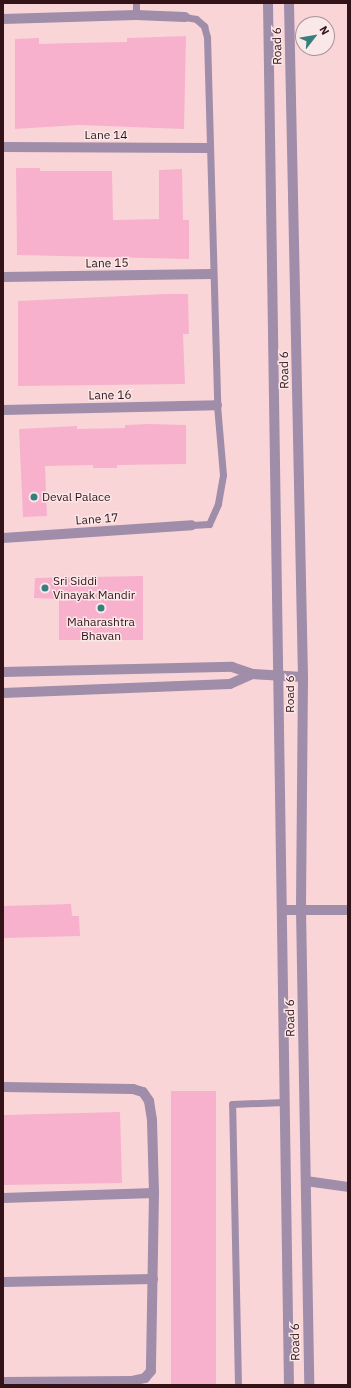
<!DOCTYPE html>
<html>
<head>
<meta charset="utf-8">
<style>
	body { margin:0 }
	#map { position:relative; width:351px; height:1388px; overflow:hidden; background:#fad5d7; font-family:"IBM Plex Sans",sans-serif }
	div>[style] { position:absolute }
	.building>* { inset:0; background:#f7b1cd }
	.service>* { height:7px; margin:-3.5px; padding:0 3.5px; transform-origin:3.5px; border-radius:3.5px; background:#9f8daa }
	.minor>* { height:10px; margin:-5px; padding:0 5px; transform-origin:5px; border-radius:5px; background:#9f8daa }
	.tertiary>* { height:10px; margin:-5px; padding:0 5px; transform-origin:5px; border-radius:5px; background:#9f8daa }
	.dots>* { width:11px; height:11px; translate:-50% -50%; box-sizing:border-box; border:2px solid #fae7e8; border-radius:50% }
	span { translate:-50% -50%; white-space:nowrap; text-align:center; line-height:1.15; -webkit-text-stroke:3px #fae7e8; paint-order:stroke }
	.street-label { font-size:12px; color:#331317 }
	.poi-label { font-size:12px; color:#331317 }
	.left { translate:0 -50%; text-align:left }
	.frame { position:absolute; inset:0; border:4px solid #331317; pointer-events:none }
	.north { position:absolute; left:295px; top:16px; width:40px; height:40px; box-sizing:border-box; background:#fae7e8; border:1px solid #aa9294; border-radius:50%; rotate:59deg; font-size:11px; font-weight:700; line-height:16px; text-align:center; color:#331317 }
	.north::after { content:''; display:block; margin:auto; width:14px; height:18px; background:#367f7d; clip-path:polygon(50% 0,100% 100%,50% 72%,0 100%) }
</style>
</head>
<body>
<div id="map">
	<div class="building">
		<div style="clip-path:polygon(186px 36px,184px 129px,79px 125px,15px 129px,15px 39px,39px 38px,39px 44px,73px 43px,127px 42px,127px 38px)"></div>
		<div style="clip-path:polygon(16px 168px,40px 168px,40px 171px,112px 171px,113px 220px,159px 219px,159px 170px,182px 169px,183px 220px,189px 220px,189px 259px,17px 255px)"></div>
		<div style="clip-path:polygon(165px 294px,188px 294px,189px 334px,183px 334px,185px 384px,18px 386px,18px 301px)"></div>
		<div style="clip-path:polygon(149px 424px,186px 425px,186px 464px,117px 465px,117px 468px,93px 468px,93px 465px,45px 466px,47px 516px,23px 517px,19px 429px,77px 426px,77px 429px,125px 428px,125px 425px)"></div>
		<div style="clip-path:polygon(143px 576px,143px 640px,59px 640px,59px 599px,34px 598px,35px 578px)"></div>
		<div style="clip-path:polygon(71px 904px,72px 916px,79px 916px,80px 936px,3px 938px,3px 906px)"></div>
		<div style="clip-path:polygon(171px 1091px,216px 1091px,216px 1385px,171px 1385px)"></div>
		<div style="clip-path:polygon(120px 1112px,122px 1183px,3px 1185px,3px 1115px)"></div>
	</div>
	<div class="service">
		<div style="left:136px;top:3px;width:12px;rotate:90deg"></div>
		<div style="left:185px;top:17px;width:11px;rotate:10deg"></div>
		<div style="left:196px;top:19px;width:11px;rotate:41deg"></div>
		<div style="left:204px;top:26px;width:11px;rotate:75deg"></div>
		<div style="left:207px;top:37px;width:368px;rotate:88.4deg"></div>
		<div style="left:217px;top:405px;width:70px;rotate:85.1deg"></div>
		<div style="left:223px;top:475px;width:29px;rotate:100deg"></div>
		<div style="left:218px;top:504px;width:22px;rotate:114deg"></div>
		<div style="left:209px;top:524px;width:17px;rotate:177deg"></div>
		<div style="left:238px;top:1385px;width:281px;rotate:-91.2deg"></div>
		<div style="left:232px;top:1104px;width:52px;rotate:-2.2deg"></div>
	</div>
	<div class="minor">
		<div style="left:3px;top:19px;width:133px;rotate:-1.7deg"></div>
		<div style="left:136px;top:15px;width:49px;rotate:2.3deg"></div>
		<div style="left:3px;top:147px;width:206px;rotate:0.3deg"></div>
		<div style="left:3px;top:277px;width:209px;rotate:-0.8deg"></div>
		<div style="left:3px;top:410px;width:214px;rotate:-1.3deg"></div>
		<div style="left:3px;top:538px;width:189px;rotate:-3.9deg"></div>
		<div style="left:282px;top:910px;width:66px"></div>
		<div style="left:3px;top:1087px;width:130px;rotate:0.9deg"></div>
		<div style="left:133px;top:1089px;width:10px;rotate:17deg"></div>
		<div style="left:143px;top:1092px;width:11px;rotate:56deg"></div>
		<div style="left:149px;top:1101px;width:20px;rotate:81deg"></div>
		<div style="left:152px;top:1121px;width:72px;rotate:88.4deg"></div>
		<div style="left:154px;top:1193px;width:178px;rotate:91deg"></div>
		<div style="left:151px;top:1371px;width:9px;rotate:131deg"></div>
		<div style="left:145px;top:1378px;width:13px;rotate:167deg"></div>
		<div style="left:132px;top:1381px;width:129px;rotate:179.6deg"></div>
		<div style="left:306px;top:1181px;width:42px;rotate:8.1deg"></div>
		<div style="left:3px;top:1198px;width:151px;rotate:-1.9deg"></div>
		<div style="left:3px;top:1282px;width:150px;rotate:-1.1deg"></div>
	</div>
	<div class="tertiary">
		<div style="left:268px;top:3px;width:1382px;rotate:89.13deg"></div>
		<div style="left:289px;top:3px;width:674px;rotate:88.81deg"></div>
		<div style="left:303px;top:677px;width:232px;rotate:90.5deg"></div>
		<div style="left:301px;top:909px;width:476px;rotate:89deg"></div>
		<div style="left:3px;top:672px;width:229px;rotate:-1.3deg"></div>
		<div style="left:232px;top:667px;width:21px;rotate:19deg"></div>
		<div style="left:252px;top:674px;width:51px;rotate:3.4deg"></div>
		<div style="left:3px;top:693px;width:227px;rotate:-2.3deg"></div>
		<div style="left:230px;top:684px;width:24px;rotate:-24deg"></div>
	</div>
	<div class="dots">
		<div style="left:34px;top:497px;background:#367f7d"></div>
		<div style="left:45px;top:588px;background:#367f7d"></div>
		<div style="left:101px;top:608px;background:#367f7d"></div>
	</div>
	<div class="street-label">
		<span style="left:277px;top:46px;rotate:-91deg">Road 6</span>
		<span style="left:106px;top:135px">Lane 14</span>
		<span style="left:107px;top:263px;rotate:-1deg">Lane 15</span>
		<span style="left:284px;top:370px;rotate:-91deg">Road 6</span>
		<span style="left:110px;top:395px;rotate:-1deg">Lane 16</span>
		<span style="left:97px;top:519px;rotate:-4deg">Lane 17</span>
		<span style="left:290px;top:694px;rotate:-90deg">Road 6</span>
		<span style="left:290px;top:1018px;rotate:-91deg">Road 6</span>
		<span style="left:295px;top:1342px;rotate:-91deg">Road 6</span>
	</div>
	<div class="poi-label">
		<span class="left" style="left:42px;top:497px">Deval Palace</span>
		<span class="left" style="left:53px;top:588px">Sri Siddi<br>Vinayak Mandir</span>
		<span style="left:101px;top:629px">Maharashtra<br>Bhavan</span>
	</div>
	<div class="frame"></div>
	<div class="north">N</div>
</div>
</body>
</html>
